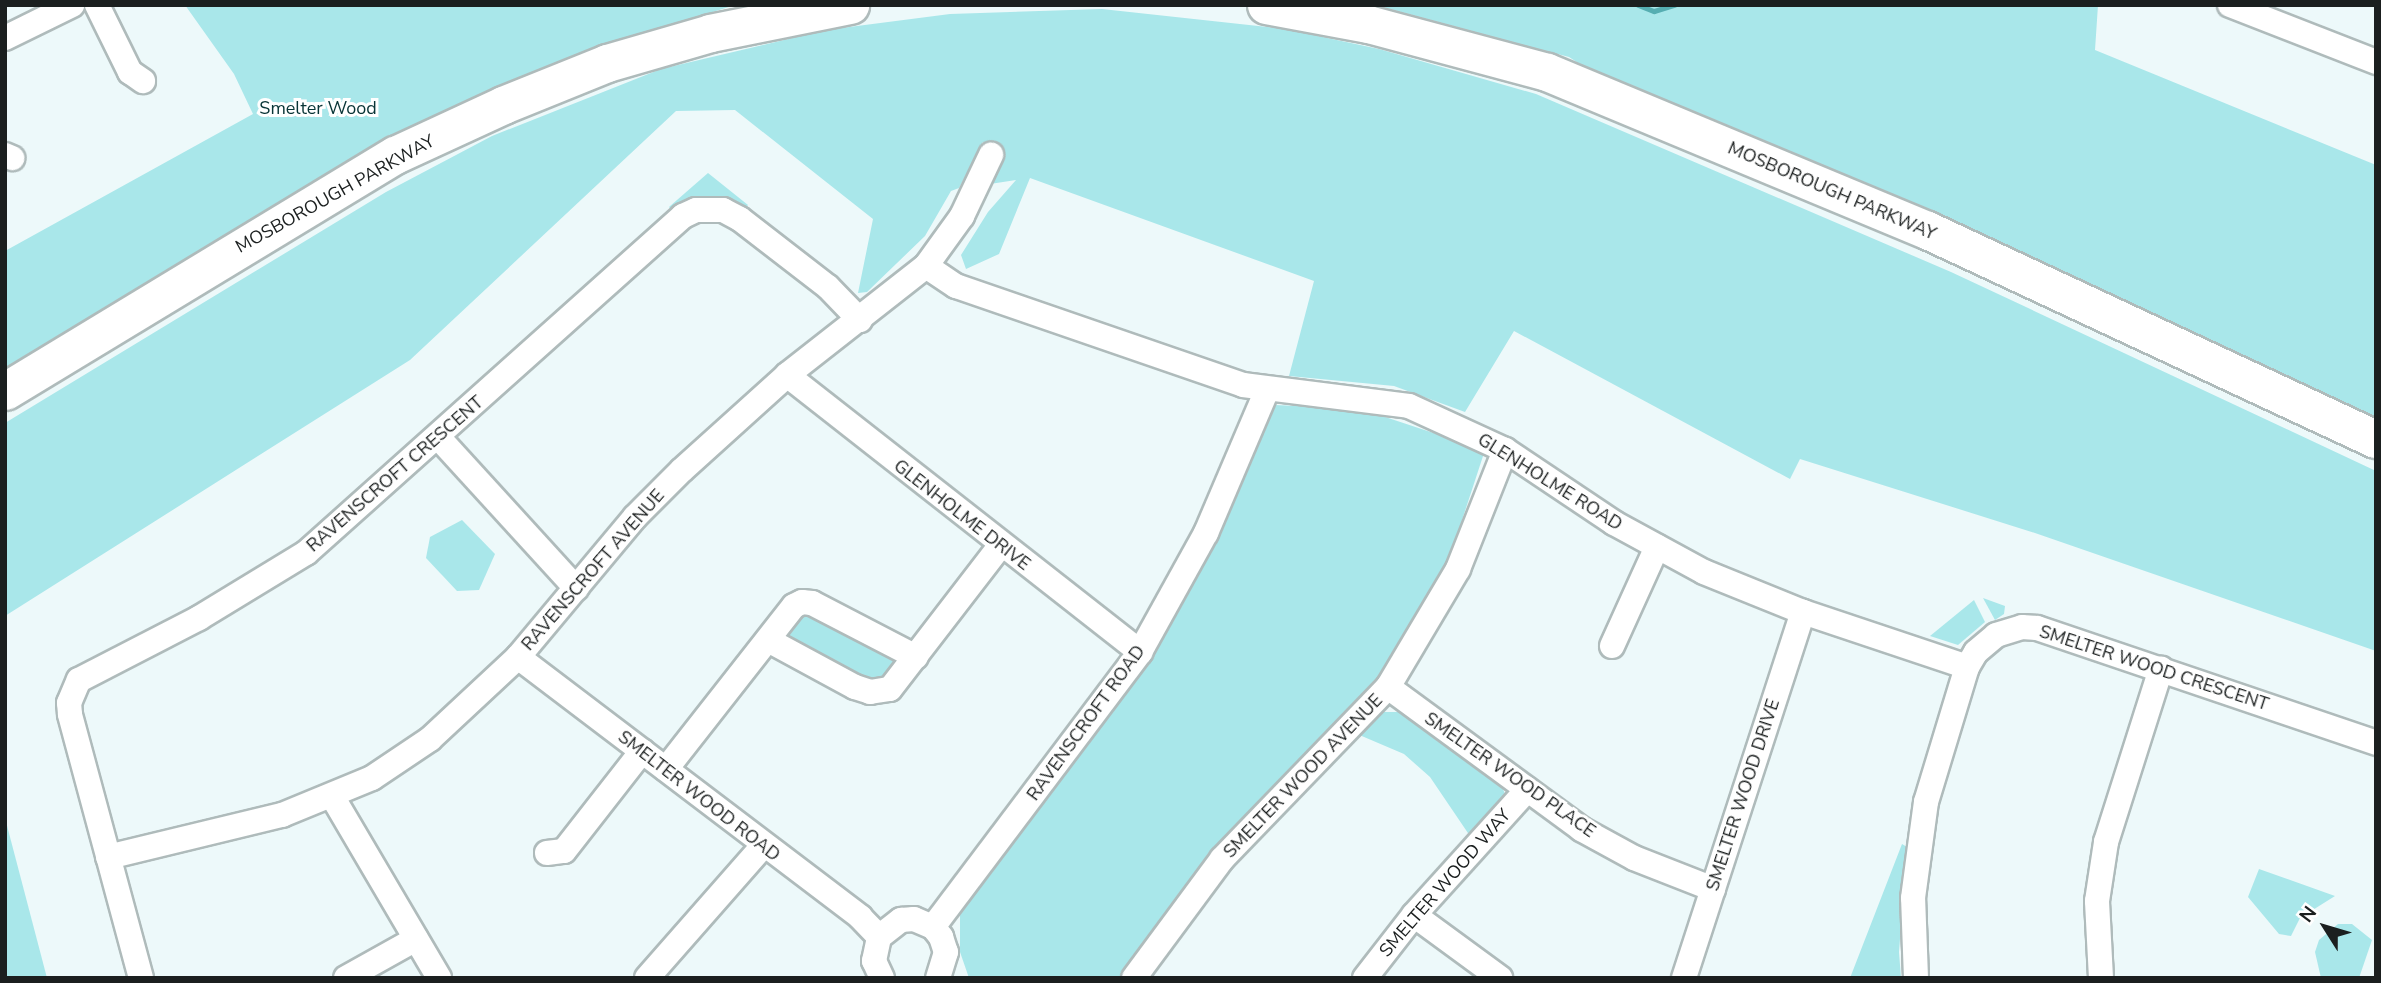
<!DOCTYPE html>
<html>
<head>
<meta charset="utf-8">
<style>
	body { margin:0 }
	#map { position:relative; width:2381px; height:983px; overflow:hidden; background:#edf9fa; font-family:"Nunito Sans",sans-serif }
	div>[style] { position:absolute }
	.green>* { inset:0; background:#a9e7ea }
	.stream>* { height:5px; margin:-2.5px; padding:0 2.5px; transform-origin:2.5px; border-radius:2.5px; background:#56aeb2 }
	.roads { filter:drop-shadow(2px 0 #afbbbb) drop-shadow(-2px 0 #afbbbb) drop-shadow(0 2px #afbbbb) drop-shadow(0 -2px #afbbbb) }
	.minor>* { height:24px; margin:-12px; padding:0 12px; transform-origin:12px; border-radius:12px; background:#fff }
	.highway>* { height:37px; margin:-18.5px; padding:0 18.5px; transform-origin:18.5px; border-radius:18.5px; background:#fff }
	span { translate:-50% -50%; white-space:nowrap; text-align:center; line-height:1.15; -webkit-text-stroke:6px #fff; paint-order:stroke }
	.park-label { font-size:18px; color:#083436 }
	.street-label { font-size:18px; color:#1b1f1f }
	.frame { position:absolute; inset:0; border:7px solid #1b1f1f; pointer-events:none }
	.north { position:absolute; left:2290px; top:892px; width:70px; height:70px; -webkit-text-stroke:5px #fff; paint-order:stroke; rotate:307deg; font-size:19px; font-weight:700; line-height:28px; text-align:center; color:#1b1f1f }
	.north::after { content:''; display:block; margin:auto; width:24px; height:32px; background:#1b1f1f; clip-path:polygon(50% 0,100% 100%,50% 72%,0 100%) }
</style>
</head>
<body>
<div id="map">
	<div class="green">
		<div style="clip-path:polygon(185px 5px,735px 5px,601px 47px,297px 194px,5px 368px,5px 251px,253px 114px,234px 74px)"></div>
		<div style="clip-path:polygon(1375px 5px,2098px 5px,2095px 50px,2376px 165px,2376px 422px,1603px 79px,1569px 57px)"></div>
		<div style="clip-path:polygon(1102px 9px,1285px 29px,1379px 49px,1536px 94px,1951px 272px,2376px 471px,2376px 651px,2035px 533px,1800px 459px,1790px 479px,1514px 331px,1465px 412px,1394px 386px,1289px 376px,1314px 281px,1030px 178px,999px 254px,966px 269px,961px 255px,988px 212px,1016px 180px,990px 184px,1003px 148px,983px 142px,959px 188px,951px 191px,925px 236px,867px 292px,858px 293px,873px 219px,735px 110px,676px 111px,410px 360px,5px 616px,5px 423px,386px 192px,492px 136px,661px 69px,826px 30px,950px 14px)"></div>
		<div style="clip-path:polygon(708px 173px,748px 205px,742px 212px,674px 213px,669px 207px)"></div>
		<div style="clip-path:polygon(1275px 405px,1361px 409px,1485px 450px,1443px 578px,1384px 680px,1126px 978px,969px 978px,960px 952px,960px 911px,1198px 565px)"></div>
		<div style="clip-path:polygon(462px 520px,495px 554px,479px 590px,457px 591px,426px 558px,430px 537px)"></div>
		<div style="clip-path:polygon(1983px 598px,2005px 606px,2004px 614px,1995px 620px)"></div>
		<div style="clip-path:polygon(1974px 600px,1985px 622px,1958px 645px,1930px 636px)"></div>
		<div style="clip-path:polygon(804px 609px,896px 660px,891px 677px,869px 683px,789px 641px,786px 636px)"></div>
		<div style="clip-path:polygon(1380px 712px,1407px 712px,1500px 782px,1508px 801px,1472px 839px,1430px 777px,1404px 754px,1357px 734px)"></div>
		<div style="clip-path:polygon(5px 818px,47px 978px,5px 978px)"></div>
		<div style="clip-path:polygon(1902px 844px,1907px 847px,1899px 952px,1901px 978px,1850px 978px)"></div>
		<div style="clip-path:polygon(2259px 869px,2335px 896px,2300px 918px,2291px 936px,2279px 934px,2248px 897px)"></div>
		<div style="clip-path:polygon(2338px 924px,2352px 924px,2372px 940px,2359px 978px,2321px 978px,2315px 952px,2319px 940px)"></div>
	</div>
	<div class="stream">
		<div style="left:1638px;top:5px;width:17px;rotate:21deg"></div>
		<div style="left:1654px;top:11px;width:21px;rotate:-17deg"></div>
	</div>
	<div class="roads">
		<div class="minor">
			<div style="left:97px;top:5px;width:75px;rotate:63.8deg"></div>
			<div style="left:130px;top:72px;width:16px;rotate:35deg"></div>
			<div style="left:2230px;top:5px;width:157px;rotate:21.3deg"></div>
			<div style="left:5px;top:38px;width:75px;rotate:-26.2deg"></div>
			<div style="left:5px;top:155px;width:8px;rotate:23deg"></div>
			<div style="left:926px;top:266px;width:36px;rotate:34deg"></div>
			<div style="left:956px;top:286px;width:304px;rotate:19deg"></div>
			<div style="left:1243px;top:385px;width:167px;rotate:7.2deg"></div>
			<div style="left:1409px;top:406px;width:106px;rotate:24.6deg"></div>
			<div style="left:1505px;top:450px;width:131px;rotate:33.8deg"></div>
			<div style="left:1614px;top:523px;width:102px;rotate:28.6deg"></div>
			<div style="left:1704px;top:572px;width:107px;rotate:22deg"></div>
			<div style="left:1803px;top:612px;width:173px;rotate:18.5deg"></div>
			<div style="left:787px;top:375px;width:449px;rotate:38.1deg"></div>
			<div style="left:438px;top:437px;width:205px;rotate:47.6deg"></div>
			<div style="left:768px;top:640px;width:99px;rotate:28.4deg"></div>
			<div style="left:855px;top:687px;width:16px;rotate:18deg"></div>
			<div style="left:870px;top:692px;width:20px;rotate:-9deg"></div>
			<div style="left:890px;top:689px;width:180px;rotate:-52.4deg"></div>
			<div style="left:1612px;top:646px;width:109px;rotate:-65.6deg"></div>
			<div style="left:518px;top:657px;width:430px;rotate:37.2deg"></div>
			<div style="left:860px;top:917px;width:28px;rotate:46deg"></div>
			<div style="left:1388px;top:687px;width:240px;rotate:36.3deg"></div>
			<div style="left:1581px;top:829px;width:60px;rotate:28.7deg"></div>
			<div style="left:1634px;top:858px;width:85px;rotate:21.4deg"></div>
			<div style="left:666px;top:769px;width:207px;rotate:-51.9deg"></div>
			<div style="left:794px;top:606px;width:9px;rotate:-27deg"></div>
			<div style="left:802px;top:602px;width:10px;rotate:6deg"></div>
			<div style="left:812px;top:603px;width:117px;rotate:27.4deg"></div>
			<div style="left:332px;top:796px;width:211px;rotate:59.5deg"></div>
			<div style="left:547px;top:853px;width:17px;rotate:-7deg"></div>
			<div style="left:564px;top:851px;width:127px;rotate:-52deg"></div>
			<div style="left:108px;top:857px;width:179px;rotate:-13.6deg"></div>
			<div style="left:282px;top:815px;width:97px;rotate:-22.3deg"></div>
			<div style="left:372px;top:778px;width:70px;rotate:-33.9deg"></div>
			<div style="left:430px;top:739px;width:120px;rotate:-43deg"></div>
			<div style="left:518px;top:657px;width:182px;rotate:-50.1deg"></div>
			<div style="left:635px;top:517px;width:66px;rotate:-45deg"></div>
			<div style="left:682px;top:470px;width:142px;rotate:-42.1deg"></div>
			<div style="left:787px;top:375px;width:177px;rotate:-38.1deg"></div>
			<div style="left:926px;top:266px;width:62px;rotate:-54.2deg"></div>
			<div style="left:962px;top:216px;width:68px;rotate:-64.6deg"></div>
			<div style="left:1414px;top:915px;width:107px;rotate:36.2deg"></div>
			<div style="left:933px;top:927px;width:344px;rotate:-53deg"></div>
			<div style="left:1140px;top:652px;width:136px;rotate:-61deg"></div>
			<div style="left:1206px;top:533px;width:155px;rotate:-66.9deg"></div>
			<div style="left:141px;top:978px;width:273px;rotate:-105.1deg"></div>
			<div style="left:70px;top:714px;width:11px;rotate:-95deg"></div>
			<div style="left:69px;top:703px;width:25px;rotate:-67deg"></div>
			<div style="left:79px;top:680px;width:135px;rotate:-27.3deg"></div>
			<div style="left:199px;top:618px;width:125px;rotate:-31.3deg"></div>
			<div style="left:306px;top:553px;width:506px;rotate:-41.79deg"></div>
			<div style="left:683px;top:216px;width:14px;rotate:-25deg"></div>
			<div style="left:696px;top:210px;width:27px"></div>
			<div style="left:723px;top:210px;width:19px;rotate:28deg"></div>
			<div style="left:740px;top:219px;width:111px;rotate:37.7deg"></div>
			<div style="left:828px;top:287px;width:46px;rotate:45.9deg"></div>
			<div style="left:346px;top:978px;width:80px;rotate:-29.1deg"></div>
			<div style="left:647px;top:978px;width:176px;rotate:-48.7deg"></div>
			<div style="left:882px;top:978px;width:19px;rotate:-115deg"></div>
			<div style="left:874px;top:961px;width:25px;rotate:-78deg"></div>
			<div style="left:879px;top:937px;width:28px;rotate:-38deg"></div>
			<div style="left:901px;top:920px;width:13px;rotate:-4deg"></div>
			<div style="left:914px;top:919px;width:21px;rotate:23deg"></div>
			<div style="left:933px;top:927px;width:13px;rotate:51deg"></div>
			<div style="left:941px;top:937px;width:16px;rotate:72deg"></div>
			<div style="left:946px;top:952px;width:27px;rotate:107deg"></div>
			<div style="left:1134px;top:978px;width:148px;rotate:-53.5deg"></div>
			<div style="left:1222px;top:859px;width:239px;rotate:-46deg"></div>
			<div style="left:1388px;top:687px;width:137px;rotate:-59.3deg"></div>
			<div style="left:1458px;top:569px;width:128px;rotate:-68.4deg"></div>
			<div style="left:1365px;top:978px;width:80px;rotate:-52.1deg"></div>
			<div style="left:1414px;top:915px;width:169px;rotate:-47.9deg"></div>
			<div style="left:1684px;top:978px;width:385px;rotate:-72deg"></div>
			<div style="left:1916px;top:978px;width:80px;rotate:-92.1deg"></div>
			<div style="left:1913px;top:898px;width:97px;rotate:-82.3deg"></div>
			<div style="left:1926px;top:802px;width:141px;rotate:-73.1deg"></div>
			<div style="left:1967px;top:667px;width:17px;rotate:-59deg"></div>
			<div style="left:1976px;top:652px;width:26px;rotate:-40deg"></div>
			<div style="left:1996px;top:635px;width:27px;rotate:-17deg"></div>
			<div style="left:2022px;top:627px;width:15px;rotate:4deg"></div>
			<div style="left:2037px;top:628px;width:358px;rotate:18.7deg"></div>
			<div style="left:2101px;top:978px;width:77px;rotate:-93deg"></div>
			<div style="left:2097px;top:901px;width:60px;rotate:-81.3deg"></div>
			<div style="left:2106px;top:842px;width:182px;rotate:-72.4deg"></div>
		</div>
		<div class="highway">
			<div style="left:1266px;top:5px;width:104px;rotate:10.6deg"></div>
			<div style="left:1368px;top:24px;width:185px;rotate:15deg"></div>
			<div style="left:1547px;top:72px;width:412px;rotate:22.6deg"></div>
			<div style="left:1927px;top:230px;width:495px;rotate:25deg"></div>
			<div style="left:5px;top:391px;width:456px;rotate:-31.2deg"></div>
			<div style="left:395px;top:155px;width:119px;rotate:-24.8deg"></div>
			<div style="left:503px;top:105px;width:112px;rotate:-22deg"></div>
			<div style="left:607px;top:63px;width:107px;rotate:-16.2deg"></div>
			<div style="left:710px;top:33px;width:143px;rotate:-11.3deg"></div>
		</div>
	</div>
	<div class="park-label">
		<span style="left:318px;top:108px">Smelter Wood</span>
	</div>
	<div class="street-label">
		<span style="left:1832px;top:191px;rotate:23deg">MOSBOROUGH PARKWAY</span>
		<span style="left:335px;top:194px;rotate:-29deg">MOSBOROUGH PARKWAY</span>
		<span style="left:395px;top:474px;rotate:-41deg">RAVENSCROFT CRESCENT</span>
		<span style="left:1550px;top:482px;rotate:32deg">GLENHOLME ROAD</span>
		<span style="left:962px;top:515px;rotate:38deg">GLENHOLME DRIVE</span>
		<span style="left:593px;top:570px;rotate:-49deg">RAVENSCROFT AVENUE</span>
		<span style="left:2154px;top:668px;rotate:18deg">SMELTER WOOD CRESCENT</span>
		<span style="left:1086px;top:723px;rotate:-54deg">RAVENSCROFT ROAD</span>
		<span style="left:1510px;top:775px;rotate:35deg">SMELTER WOOD PLACE</span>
		<span style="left:1303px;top:776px;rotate:-46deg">SMELTER WOOD AVENUE</span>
		<span style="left:1743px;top:795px;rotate:-72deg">SMELTER WOOD DRIVE</span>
		<span style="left:699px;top:796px;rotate:38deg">SMELTER WOOD ROAD</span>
		<span style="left:1445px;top:883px;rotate:-49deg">SMELTER WOOD WAY</span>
	</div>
	<div class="frame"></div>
	<div class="north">N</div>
</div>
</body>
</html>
